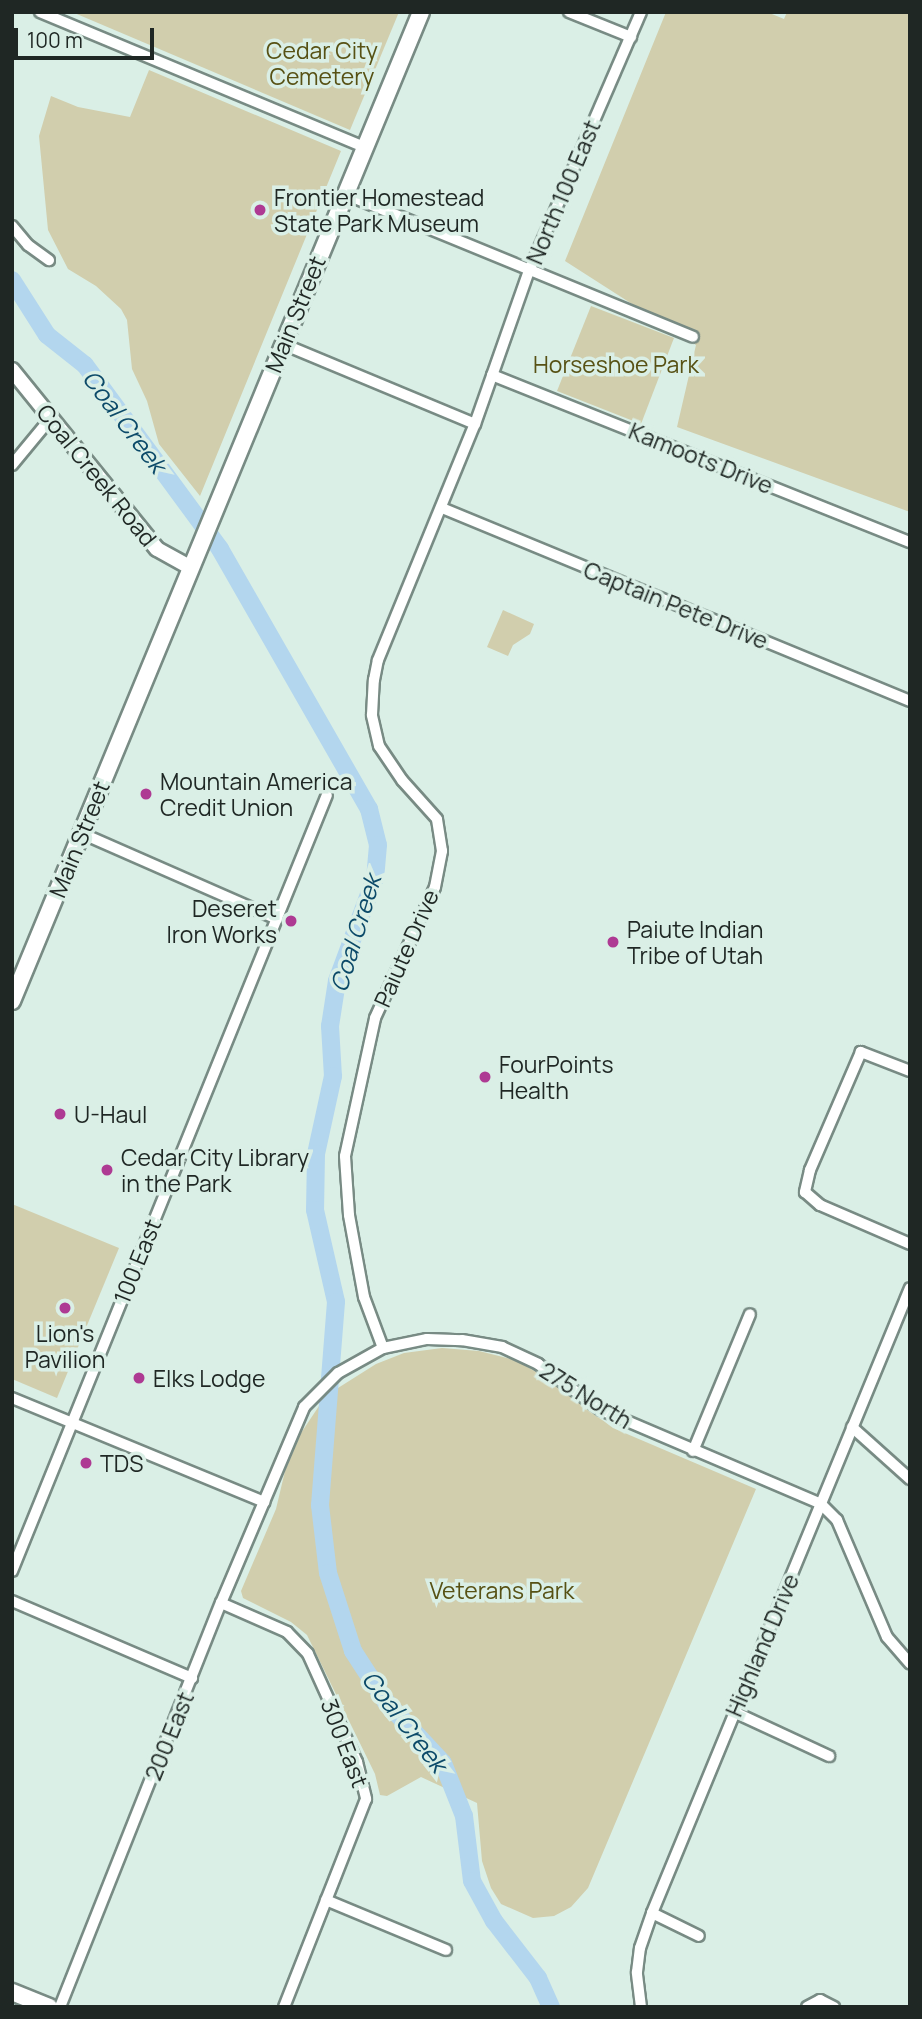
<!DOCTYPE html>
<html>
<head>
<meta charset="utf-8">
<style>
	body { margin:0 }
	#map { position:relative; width:922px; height:2019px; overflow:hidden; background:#daefe6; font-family:Manrope,sans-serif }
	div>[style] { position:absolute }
	.green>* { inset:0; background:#d1cead }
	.river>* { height:18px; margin:-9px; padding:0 9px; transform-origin:9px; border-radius:9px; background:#b3d6ee }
	.roads { filter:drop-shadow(2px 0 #788b84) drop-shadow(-2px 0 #788b84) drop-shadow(0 2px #788b84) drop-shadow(0 -2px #788b84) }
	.street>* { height:10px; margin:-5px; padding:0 5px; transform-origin:5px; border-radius:5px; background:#fff }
	.secondary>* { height:14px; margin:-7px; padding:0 7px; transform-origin:7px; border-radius:7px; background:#fff }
	.primary>* { height:16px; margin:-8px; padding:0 8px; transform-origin:8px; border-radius:8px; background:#fff }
	.dots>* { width:19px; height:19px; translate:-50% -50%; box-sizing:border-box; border:4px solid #daefe6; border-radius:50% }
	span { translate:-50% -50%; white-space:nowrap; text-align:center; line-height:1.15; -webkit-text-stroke:7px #daefe6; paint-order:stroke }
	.park-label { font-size:23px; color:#575114 }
	.street-label { font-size:23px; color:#1f2724 }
	.poi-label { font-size:23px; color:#1f2724 }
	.left { translate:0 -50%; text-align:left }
	.right { translate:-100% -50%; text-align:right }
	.water-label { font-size:24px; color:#0c4a69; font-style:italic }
	.frame { position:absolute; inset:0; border:14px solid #1f2724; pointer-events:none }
	.scale { position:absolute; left:14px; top:28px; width:140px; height:32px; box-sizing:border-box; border:4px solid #1f2724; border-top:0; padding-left:9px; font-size:21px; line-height:24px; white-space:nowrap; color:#1f2724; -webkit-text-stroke:5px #daefe6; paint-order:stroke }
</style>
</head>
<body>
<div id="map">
	<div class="green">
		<div style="clip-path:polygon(72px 12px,399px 12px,350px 130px)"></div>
		<div style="clip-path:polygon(666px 12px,767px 12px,784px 19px,787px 12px,910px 12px,910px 512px,677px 427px,696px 345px,565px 261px)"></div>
		<div style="clip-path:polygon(149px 70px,341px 151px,200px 496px,159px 444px,147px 401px,132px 369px,127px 320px,121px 309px,96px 286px,68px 269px,48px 230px,46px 209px,39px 136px,51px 96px,78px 107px,130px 117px)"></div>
		<div style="clip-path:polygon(591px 306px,674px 338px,641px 424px,557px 391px)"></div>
		<div style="clip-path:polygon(503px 610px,534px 624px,530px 634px,513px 645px,508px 656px,487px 647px)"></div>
		<div style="clip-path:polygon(12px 1204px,119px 1248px,57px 1398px,12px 1379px)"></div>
		<div style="clip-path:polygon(442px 1348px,479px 1351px,515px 1360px,545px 1377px,613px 1428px,756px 1489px,588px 1888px,571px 1907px,554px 1916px,533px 1918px,501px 1904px,491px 1888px,482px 1861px,477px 1803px,421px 1777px,387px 1796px,380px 1795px,375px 1774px,307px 1635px,291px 1622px,243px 1598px,241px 1591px,276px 1509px,285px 1471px,301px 1433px,319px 1406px,338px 1388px,376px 1364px,404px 1353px)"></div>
	</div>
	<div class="river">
		<div style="left:12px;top:280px;width:65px;rotate:57.5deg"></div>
		<div style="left:47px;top:335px;width:48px;rotate:38.3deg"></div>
		<div style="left:85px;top:365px;width:228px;rotate:53.7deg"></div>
		<div style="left:220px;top:549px;width:300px;rotate:60.2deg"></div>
		<div style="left:369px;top:809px;width:37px;rotate:76deg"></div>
		<div style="left:378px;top:845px;width:33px;rotate:95deg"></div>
		<div style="left:375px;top:878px;width:110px;rotate:110.3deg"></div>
		<div style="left:337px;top:981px;width:46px;rotate:98.8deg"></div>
		<div style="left:330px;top:1026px;width:50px;rotate:86.6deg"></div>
		<div style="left:333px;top:1076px;width:80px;rotate:102.3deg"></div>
		<div style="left:316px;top:1154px;width:56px;rotate:91deg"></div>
		<div style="left:315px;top:1210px;width:94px;rotate:77.1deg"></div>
		<div style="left:336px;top:1302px;width:204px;rotate:94.5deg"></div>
		<div style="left:320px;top:1505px;width:68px;rotate:83.3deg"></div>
		<div style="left:328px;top:1573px;width:82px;rotate:72.2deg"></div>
		<div style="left:353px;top:1651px;width:61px;rotate:57.1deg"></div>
		<div style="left:386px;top:1702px;width:83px;rotate:46.9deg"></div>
		<div style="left:443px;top:1763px;width:57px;rotate:68.4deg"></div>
		<div style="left:464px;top:1816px;width:65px;rotate:83deg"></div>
		<div style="left:472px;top:1881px;width:46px;rotate:61.2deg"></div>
		<div style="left:494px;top:1921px;width:72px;rotate:52.3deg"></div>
		<div style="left:538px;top:1978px;width:32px;rotate:66deg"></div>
	</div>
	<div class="roads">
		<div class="street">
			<div style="left:40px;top:12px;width:351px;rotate:22.6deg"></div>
			<div style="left:569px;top:12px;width:67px;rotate:22deg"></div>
			<div style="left:345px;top:194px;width:376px;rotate:22.3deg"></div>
			<div style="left:12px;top:226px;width:25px;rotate:50deg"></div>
			<div style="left:28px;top:245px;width:26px;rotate:36deg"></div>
			<div style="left:283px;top:344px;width:208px;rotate:22.6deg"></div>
			<div style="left:492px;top:375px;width:450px;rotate:21.8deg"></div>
			<div style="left:12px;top:465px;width:60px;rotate:-50.4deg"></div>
			<div style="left:442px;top:508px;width:506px;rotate:22.41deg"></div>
			<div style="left:81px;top:833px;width:214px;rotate:23.7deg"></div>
			<div style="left:910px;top:1071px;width:53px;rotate:-158.8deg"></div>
			<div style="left:861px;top:1052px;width:129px;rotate:113.4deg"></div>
			<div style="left:810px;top:1170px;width:23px;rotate:103deg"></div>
			<div style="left:805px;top:1192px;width:20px;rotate:41deg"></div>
			<div style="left:820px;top:1205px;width:98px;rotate:23.4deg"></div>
			<div style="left:383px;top:1348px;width:54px;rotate:-110.4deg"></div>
			<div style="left:364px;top:1297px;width:83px;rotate:-100.4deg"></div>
			<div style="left:349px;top:1215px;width:59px;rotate:-93.9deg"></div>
			<div style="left:345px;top:1156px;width:141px;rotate:-77.7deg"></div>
			<div style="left:375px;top:1018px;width:144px;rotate:-65.4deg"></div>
			<div style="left:435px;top:887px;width:37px;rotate:-79deg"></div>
			<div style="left:442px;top:851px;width:32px;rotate:-99deg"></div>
			<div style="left:437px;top:819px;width:52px;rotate:-131.9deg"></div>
			<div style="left:402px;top:780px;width:41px;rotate:-124.1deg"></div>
			<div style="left:379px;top:746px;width:32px;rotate:-103deg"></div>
			<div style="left:372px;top:715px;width:35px;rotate:-87deg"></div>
			<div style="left:374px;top:680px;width:20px;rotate:-79deg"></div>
			<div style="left:378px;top:660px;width:255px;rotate:-67.7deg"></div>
			<div style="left:475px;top:424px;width:162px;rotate:-70.6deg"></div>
			<div style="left:529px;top:271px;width:282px;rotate:-66.6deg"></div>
			<div style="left:12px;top:1398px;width:273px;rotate:22.4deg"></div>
			<div style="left:852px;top:1427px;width:78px;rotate:41.9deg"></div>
			<div style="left:693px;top:1451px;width:148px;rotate:-67.4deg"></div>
			<div style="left:12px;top:1571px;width:837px;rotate:-67.91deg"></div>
			<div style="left:12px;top:1601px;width:196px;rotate:23.2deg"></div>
			<div style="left:221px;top:1603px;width:72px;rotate:23.7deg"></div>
			<div style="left:287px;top:1632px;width:30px;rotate:46deg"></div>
			<div style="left:308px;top:1654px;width:119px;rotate:65.6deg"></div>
			<div style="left:357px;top:1762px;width:38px;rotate:76deg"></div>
			<div style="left:366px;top:1799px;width:224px;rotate:111.5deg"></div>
			<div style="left:734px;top:1712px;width:105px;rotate:24.9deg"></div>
			<div style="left:326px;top:1900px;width:130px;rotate:22.6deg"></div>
			<div style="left:652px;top:1913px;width:52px;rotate:26.1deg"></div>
			<div style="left:60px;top:2007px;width:435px;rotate:-68.3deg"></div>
			<div style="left:221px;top:1603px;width:213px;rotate:-67deg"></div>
			<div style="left:304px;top:1407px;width:48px;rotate:-45deg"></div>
			<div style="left:338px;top:1373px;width:51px;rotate:-29.1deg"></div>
			<div style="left:383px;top:1348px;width:45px;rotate:-11.6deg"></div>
			<div style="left:427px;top:1339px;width:35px;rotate:2deg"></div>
			<div style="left:462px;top:1340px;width:41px;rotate:9.9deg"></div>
			<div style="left:502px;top:1347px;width:40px;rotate:25deg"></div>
			<div style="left:538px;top:1364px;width:78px;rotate:36.1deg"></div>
			<div style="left:601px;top:1410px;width:239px;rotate:23.1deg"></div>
			<div style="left:821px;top:1504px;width:23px;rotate:45deg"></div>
			<div style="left:837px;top:1520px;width:127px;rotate:66.9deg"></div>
			<div style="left:887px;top:1637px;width:35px;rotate:49deg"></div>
			<div style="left:641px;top:2007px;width:35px;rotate:-97deg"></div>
			<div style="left:637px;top:1972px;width:24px;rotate:-83deg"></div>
			<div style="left:640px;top:1948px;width:37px;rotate:-71deg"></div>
			<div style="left:652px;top:1913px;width:676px;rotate:-67.57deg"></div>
			<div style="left:807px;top:2007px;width:15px;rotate:-28deg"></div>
			<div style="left:820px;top:2000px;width:16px;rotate:27deg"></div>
		</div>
		<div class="secondary">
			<div style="left:12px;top:370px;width:230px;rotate:51deg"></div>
			<div style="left:157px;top:549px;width:39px;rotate:29deg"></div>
		</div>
		<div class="primary">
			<div style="left:12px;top:1001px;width:1070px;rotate:-67.53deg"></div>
			<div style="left:12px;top:1992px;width:40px;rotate:22deg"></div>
		</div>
	</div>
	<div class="dots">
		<div style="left:260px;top:210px;background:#ae3a93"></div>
		<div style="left:146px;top:794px;background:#ae3a93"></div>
		<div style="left:291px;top:921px;background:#ae3a93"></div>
		<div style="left:613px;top:942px;background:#ae3a93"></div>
		<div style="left:485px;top:1077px;background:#ae3a93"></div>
		<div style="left:60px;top:1114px;background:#ae3a93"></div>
		<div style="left:107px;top:1170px;background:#ae3a93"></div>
		<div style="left:65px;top:1308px;background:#ae3a93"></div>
		<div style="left:139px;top:1378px;background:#ae3a93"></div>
		<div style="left:86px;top:1463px;background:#ae3a93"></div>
	</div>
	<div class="park-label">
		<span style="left:322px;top:63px">Cedar City<br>Cemetery</span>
		<span style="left:616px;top:364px">Horseshoe Park</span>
		<span style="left:502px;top:1590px">Veterans Park</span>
	</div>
	<div class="street-label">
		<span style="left:563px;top:192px;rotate:-67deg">North 100 East</span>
		<span style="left:295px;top:314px;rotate:-68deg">Main Street</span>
		<span style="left:701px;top:458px;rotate:22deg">Kamoots Drive</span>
		<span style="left:97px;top:475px;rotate:51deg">Coal Creek Road</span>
		<span style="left:676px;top:605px;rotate:22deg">Captain Pete Drive</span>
		<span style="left:79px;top:839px;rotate:-68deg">Main Street</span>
		<span style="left:406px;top:948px;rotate:-66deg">Paiute Drive</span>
		<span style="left:137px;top:1261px;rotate:-68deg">100 East</span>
		<span style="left:586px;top:1395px;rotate:32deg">275 North</span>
		<span style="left:762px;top:1645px;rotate:-67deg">Highland Drive</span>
		<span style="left:169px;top:1736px;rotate:-68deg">200 East</span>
		<span style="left:345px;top:1743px;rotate:69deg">300 East</span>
	</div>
	<div class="poi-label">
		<span class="left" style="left:274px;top:210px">Frontier Homestead<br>State Park Museum</span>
		<span class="left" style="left:160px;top:794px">Mountain America<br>Credit Union</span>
		<span class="right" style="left:277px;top:921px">Deseret<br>Iron Works</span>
		<span class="left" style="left:627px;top:942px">Paiute Indian<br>Tribe of Utah</span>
		<span class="left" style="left:499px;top:1077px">FourPoints<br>Health</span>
		<span class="left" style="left:74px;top:1114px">U-Haul</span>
		<span class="left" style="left:121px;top:1170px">Cedar City Library<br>in the Park</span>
		<span style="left:65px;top:1346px">Lion's<br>Pavilion</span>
		<span class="left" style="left:153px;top:1378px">Elks Lodge</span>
		<span class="left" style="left:100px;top:1463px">TDS</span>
	</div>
	<div class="water-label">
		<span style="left:125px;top:421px;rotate:53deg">Coal Creek</span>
		<span style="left:355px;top:933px;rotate:-73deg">Coal Creek</span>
		<span style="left:405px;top:1721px;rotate:52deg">Coal Creek</span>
	</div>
	<div class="frame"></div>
	<div class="scale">100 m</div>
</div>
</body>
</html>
